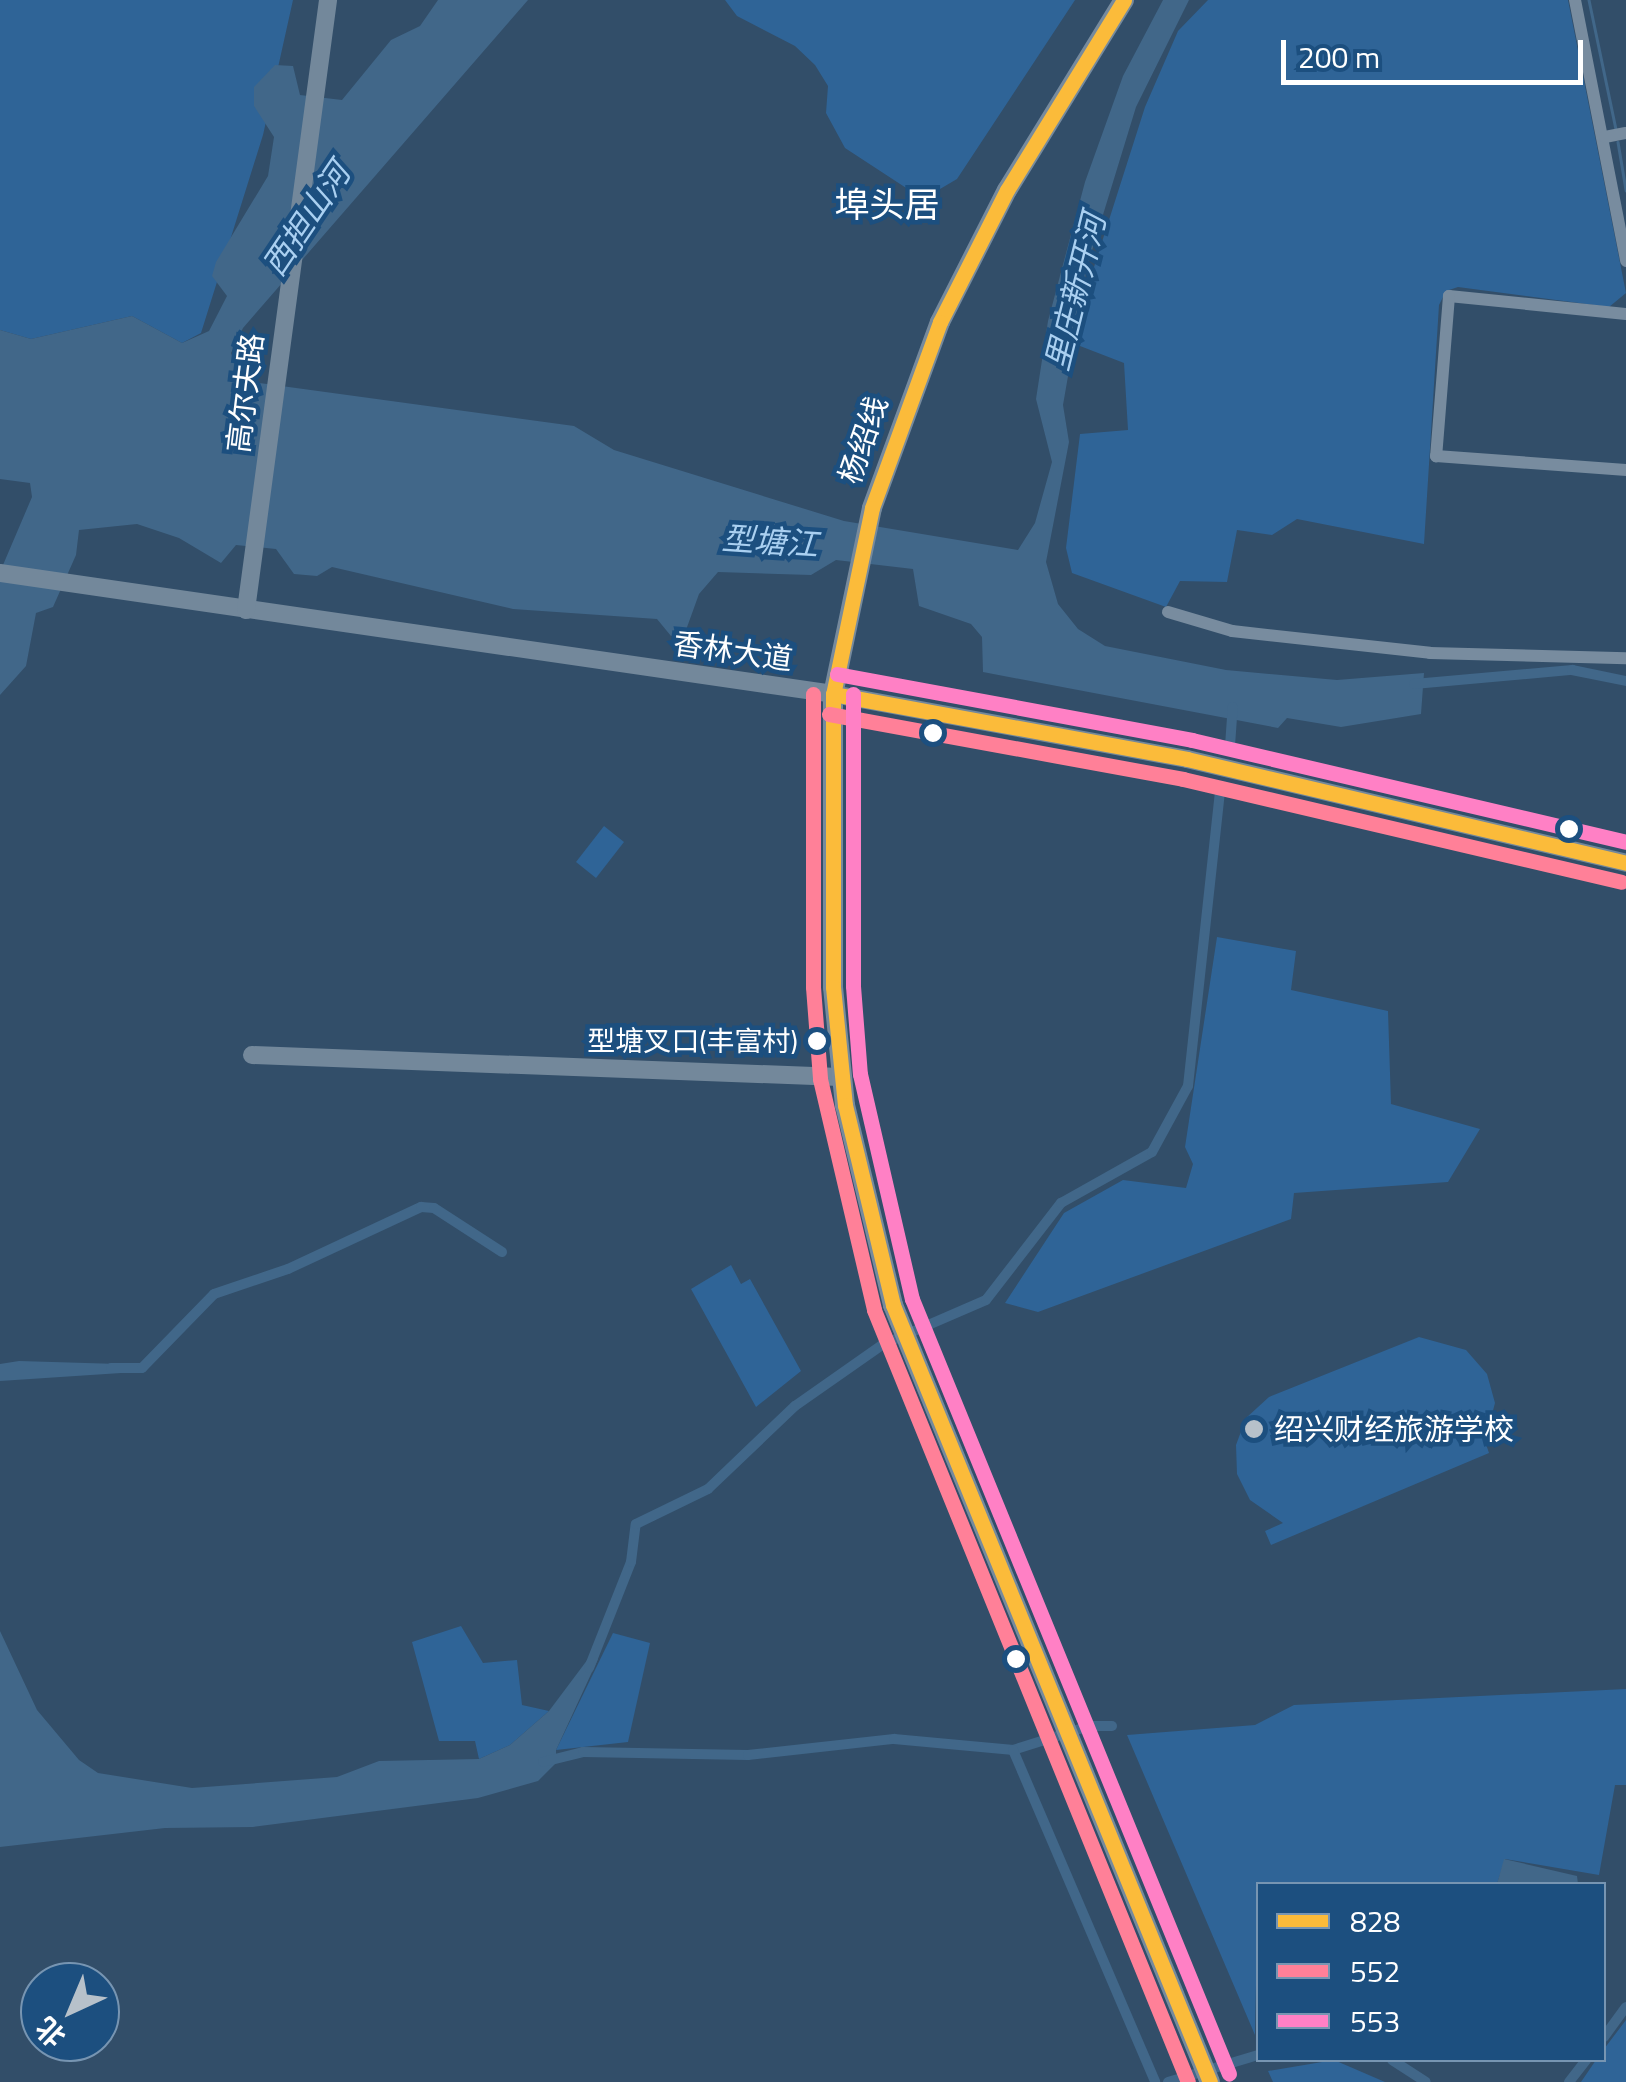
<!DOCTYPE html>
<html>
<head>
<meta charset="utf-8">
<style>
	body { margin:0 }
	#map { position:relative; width:1626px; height:2082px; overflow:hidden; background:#324e69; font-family:"Titillium Web","Noto Sans SC",sans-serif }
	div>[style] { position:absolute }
	.green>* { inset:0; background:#2f6497 }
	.water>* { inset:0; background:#416789 }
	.stream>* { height:2.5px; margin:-1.25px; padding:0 1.25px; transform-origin:1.25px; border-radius:1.25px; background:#416789 }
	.canal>* { height:10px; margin:-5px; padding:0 5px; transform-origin:5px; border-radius:5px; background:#416789 }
	.street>* { height:12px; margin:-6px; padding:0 6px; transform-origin:6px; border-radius:6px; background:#788c9f }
	.secondary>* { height:18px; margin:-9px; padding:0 9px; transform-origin:9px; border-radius:9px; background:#73889b }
	.primary>* { height:20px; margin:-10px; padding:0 10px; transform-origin:10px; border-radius:10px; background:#768a9d }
	.bus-1>* { height:15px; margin:-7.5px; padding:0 7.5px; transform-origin:7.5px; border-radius:7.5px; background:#fbbb3a }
	.bus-2>* { height:15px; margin:-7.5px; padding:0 7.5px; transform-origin:7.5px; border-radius:7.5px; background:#ff8098 }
	.bus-3>* { height:15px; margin:-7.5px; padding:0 7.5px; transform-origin:7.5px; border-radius:7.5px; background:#ff80c5 }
	.dots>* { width:28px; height:28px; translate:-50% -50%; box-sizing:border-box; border:5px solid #1c4f7f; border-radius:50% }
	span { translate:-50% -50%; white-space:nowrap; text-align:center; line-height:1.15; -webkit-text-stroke:9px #1c4f7f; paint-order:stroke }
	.bus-label { font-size:28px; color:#fff }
	.right { translate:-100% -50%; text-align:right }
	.street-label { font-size:30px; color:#fff }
	.poi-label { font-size:30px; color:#fff }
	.left { translate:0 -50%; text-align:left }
	.water-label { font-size:32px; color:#aad0f1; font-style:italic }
	.quarter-label { font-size:35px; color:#fff }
	.legend { position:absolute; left:1256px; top:1882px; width:350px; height:180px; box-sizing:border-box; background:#1c4f7f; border:2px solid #7795b2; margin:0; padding:12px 18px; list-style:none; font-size:30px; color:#fff }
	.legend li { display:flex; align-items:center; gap:20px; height:50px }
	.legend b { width:50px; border:2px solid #7795b2 }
	.north { position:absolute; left:20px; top:1962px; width:100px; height:100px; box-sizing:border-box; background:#1c4f7f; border:2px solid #7795b2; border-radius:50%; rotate:224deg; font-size:28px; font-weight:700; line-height:40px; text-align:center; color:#fff }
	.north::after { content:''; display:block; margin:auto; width:35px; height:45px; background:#b7c1ca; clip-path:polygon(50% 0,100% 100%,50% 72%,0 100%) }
	.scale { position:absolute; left:1281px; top:40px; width:302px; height:45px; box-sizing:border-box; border:5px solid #fff; border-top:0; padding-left:12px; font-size:30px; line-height:35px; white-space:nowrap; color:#fff; -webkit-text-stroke:8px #1c4f7f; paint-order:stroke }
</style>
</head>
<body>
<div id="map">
	<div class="green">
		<div style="clip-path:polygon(0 0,293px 0,263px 135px,201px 333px,182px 343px,132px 316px,31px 339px,0 330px)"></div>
		<div style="clip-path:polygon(725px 0,1075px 0,957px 179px,923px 199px,845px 148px,826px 113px,828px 86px,815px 65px,795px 46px,737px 16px)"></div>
		<div style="clip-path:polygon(1208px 0,1568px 0,1626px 293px,1609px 307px,1458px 287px,1446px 291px,1439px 305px,1424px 544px,1297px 519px,1272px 535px,1237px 530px,1227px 582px,1180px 581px,1166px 607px,1072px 573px,1066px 548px,1080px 434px,1128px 430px,1124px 363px,1080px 346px,1094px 267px,1145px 107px,1178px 31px)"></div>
		<div style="clip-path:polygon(604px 826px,624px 842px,596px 878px,576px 862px)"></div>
		<div style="clip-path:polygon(1217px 937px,1296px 951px,1291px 990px,1388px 1011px,1391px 1104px,1480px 1129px,1448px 1182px,1294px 1193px,1291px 1219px,1038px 1312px,1005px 1303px,1064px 1213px,1123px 1180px,1186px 1188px,1193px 1164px,1185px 1147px)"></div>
		<div style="clip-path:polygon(731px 1265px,741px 1284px,750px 1279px,801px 1371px,756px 1407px,691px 1289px)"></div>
		<div style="clip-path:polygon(1419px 1337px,1466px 1350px,1487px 1374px,1495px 1403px,1485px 1441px,1489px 1453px,1271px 1545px,1265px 1531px,1283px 1523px,1250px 1500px,1237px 1474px,1236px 1445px,1246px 1418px,1269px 1397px)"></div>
		<div style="clip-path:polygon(461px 1626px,483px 1663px,517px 1660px,522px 1705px,549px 1711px,510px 1745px,479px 1759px,475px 1741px,439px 1741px,412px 1642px)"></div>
		<div style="clip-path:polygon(613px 1633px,650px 1643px,628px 1742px,556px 1750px)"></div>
		<div style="clip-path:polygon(1626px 1689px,1626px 1785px,1615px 1785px,1599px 1875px,1505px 1859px,1497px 1884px,1258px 1884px,1255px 2035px,1127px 1735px,1255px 1725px,1294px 1705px)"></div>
		<div style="clip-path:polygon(1626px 2020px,1626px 2082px,1581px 2082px,1596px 2060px,1604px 2060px,1604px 2049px)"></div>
		<div style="clip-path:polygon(1334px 2060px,1385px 2082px,1273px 2082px,1268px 2071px)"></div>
	</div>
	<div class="water">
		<div style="clip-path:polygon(438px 0,528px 0,243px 328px,231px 353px,239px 374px,252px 382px,574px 426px,614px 450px,844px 521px,1018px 550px,1035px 523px,1052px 462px,1036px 399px,1048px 321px,1085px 182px,1123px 76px,1163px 0,1189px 0,1136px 107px,1087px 267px,1063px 405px,1069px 442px,1046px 562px,1058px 604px,1078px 629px,1105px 646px,1226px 670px,1337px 680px,1424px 673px,1421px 714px,1341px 727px,1287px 718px,1278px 728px,983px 672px,982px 637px,971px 624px,919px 606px,913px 569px,836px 560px,811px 575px,718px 572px,699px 594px,686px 630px,671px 636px,657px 619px,513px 609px,332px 567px,317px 576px,294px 574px,276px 549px,236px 545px,221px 563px,179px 538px,137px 524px,79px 530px,76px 555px,53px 607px,36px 613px,26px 666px,0 695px,0 572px,32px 497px,30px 483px,0 479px,0 330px,31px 339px,132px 316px,182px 343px,209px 331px,227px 296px,212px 276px,216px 262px,268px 176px,274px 137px,254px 106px,254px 87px,275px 65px,293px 66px,300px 95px,342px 100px,391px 40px,420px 26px)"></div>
		<div style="clip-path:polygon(19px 1361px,119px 1364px,121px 1373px,0 1381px,0 1364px)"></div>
		<div style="clip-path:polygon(0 1631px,37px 1710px,79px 1760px,98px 1773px,192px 1788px,337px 1777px,379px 1761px,479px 1759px,510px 1745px,549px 1711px,591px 1655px,598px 1659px,556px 1750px,556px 1763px,538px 1781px,478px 1798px,253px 1827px,165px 1828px,0 1847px)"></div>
		<div style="clip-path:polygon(1504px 1859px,1577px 1876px,1578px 1884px,1497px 1884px)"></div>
	</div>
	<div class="stream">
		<div style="left:1589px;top:0;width:132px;rotate:78.2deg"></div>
		<div style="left:1618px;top:142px;width:49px;rotate:80.5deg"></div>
	</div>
	<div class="canal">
		<div style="left:1414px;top:684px;width:159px;rotate:-5.1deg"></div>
		<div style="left:1572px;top:670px;width:55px;rotate:11.5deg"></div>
		<div style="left:1230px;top:746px;width:39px;rotate:-86deg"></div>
		<div style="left:111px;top:1368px;width:31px"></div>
		<div style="left:142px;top:1368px;width:103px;rotate:-45.8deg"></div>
		<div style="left:214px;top:1294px;width:78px;rotate:-18.7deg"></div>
		<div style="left:288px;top:1269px;width:147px;rotate:-25deg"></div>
		<div style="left:421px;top:1207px;width:13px;rotate:4deg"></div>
		<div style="left:434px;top:1208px;width:81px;rotate:32.9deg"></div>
		<div style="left:589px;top:1668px;width:114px;rotate:-68.4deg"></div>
		<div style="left:631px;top:1562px;width:38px;rotate:-83deg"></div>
		<div style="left:636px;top:1524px;width:80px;rotate:-25.9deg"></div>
		<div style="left:708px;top:1489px;width:120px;rotate:-43.7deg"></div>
		<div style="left:795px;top:1406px;width:106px;rotate:-35deg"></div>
		<div style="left:882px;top:1345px;width:113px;rotate:-23.4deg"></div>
		<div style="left:986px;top:1300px;width:123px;rotate:-52.3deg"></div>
		<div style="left:1061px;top:1203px;width:104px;rotate:-29.3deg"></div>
		<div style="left:1152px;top:1152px;width:75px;rotate:-61.4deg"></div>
		<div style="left:1188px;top:1086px;width:297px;rotate:-83.8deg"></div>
		<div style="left:1013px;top:1750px;width:80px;rotate:-17.5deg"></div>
		<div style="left:1089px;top:1726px;width:23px"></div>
		<div style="left:543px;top:1762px;width:41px;rotate:-14deg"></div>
		<div style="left:583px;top:1752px;width:165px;rotate:1deg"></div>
		<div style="left:748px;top:1755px;width:147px;rotate:-6.3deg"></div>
		<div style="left:894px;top:1739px;width:120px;rotate:5.3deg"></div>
		<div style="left:1013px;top:1750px;width:361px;rotate:66.8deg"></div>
		<div style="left:1604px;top:2037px;width:37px;rotate:-54deg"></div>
		<div style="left:1392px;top:2060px;width:40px;rotate:32.9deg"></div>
		<div style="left:1168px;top:2082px;width:94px;rotate:-16.7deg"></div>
		<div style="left:1569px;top:2082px;width:28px;rotate:-52deg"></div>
	</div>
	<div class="street">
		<div style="left:1575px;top:0;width:266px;rotate:78.9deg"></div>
		<div style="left:1605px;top:137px;width:21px;rotate:-11deg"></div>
		<div style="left:1626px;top:314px;width:178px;rotate:-174.2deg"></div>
		<div style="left:1449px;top:296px;width:161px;rotate:94.6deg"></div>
		<div style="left:1436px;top:456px;width:191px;rotate:4.2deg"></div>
		<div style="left:1168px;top:612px;width:67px;rotate:16.5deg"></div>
		<div style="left:1232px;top:631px;width:199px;rotate:6.3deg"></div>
		<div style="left:1430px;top:653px;width:196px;rotate:1.5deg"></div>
	</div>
	<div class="secondary">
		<div style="left:0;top:573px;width:842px;rotate:8.26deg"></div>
		<div style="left:833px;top:694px;width:360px;rotate:10.4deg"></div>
		<div style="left:1187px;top:759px;width:451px;rotate:13.3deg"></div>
		<div style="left:246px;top:610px;width:615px;rotate:-82.34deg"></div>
		<div style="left:252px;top:1055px;width:588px;rotate:2.14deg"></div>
	</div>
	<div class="primary">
		<div style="left:1124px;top:0;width:223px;rotate:121.6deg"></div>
		<div style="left:1007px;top:190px;width:148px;rotate:116.9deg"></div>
		<div style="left:940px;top:322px;width:198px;rotate:110.1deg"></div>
		<div style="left:872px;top:508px;width:190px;rotate:101.8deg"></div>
		<div style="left:833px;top:694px;width:293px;rotate:90deg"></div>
		<div style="left:833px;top:987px;width:119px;rotate:84.2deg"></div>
		<div style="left:845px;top:1105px;width:206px;rotate:76.5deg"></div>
		<div style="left:893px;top:1305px;width:839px;rotate:67.81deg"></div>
	</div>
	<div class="bus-1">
		<div style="left:1124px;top:0;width:223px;rotate:121.6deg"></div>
		<div style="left:1007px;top:190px;width:148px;rotate:116.9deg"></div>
		<div style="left:940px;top:322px;width:198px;rotate:110.1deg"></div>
		<div style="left:872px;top:508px;width:190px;rotate:101.8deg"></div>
		<div style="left:833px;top:694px;width:293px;rotate:90deg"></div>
		<div style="left:833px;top:987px;width:119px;rotate:84.2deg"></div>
		<div style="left:845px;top:1105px;width:206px;rotate:76.5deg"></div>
		<div style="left:893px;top:1305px;width:839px;rotate:67.81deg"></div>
		<div style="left:833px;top:694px;width:360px;rotate:10.4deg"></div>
		<div style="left:1187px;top:759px;width:451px;rotate:13.3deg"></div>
	</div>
	<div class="bus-2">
		<div style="left:813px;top:694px;width:293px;rotate:90deg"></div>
		<div style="left:813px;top:987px;width:92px;rotate:85.6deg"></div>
		<div style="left:820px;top:1079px;width:237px;rotate:76.8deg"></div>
		<div style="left:874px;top:1310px;width:833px;rotate:67.87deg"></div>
		<div style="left:829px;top:714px;width:360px;rotate:10.4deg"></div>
		<div style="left:1183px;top:779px;width:450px;rotate:13.2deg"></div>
	</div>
	<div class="bus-3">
		<div style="left:837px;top:674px;width:361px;rotate:10.5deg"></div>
		<div style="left:1192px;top:740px;width:446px;rotate:13.2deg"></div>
		<div style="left:853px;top:694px;width:292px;rotate:90deg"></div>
		<div style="left:853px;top:986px;width:88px;rotate:85.5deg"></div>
		<div style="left:860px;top:1074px;width:231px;rotate:77deg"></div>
		<div style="left:912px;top:1299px;width:837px;rotate:67.75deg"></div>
	</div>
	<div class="dots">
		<div style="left:933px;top:733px;background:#fff"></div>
		<div style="left:1569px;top:829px;background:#fff"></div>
		<div style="left:817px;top:1041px;background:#fff"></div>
		<div style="left:1254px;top:1429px;background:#b7c1ca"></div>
		<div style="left:1016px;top:1659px;background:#fff"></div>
	</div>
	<div class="bus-label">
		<span class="right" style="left:798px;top:1041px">型塘叉口(丰富村)</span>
	</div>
	<div class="street-label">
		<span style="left:245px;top:393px;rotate:-83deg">高尔夫路</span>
		<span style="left:863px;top:440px;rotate:-71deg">杨绍线</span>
		<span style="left:733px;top:651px;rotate:8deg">香林大道</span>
	</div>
	<div class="poi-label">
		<span class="left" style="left:1274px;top:1429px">绍兴财经旅游学校</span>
	</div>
	<div class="water-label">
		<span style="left:306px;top:219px;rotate:-56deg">西担山河</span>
		<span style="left:1075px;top:292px;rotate:-76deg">里庄新开河</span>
		<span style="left:770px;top:541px;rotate:4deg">型塘江</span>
	</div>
	<div class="quarter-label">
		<span style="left:887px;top:204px">埠头居</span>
	</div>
	<ul class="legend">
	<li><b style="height:12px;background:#fbbb3a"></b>828</li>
	<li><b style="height:12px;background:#ff8098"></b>552</li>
	<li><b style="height:12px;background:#ff80c5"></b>553</li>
	</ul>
	<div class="north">北</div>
	<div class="scale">200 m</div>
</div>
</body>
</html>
